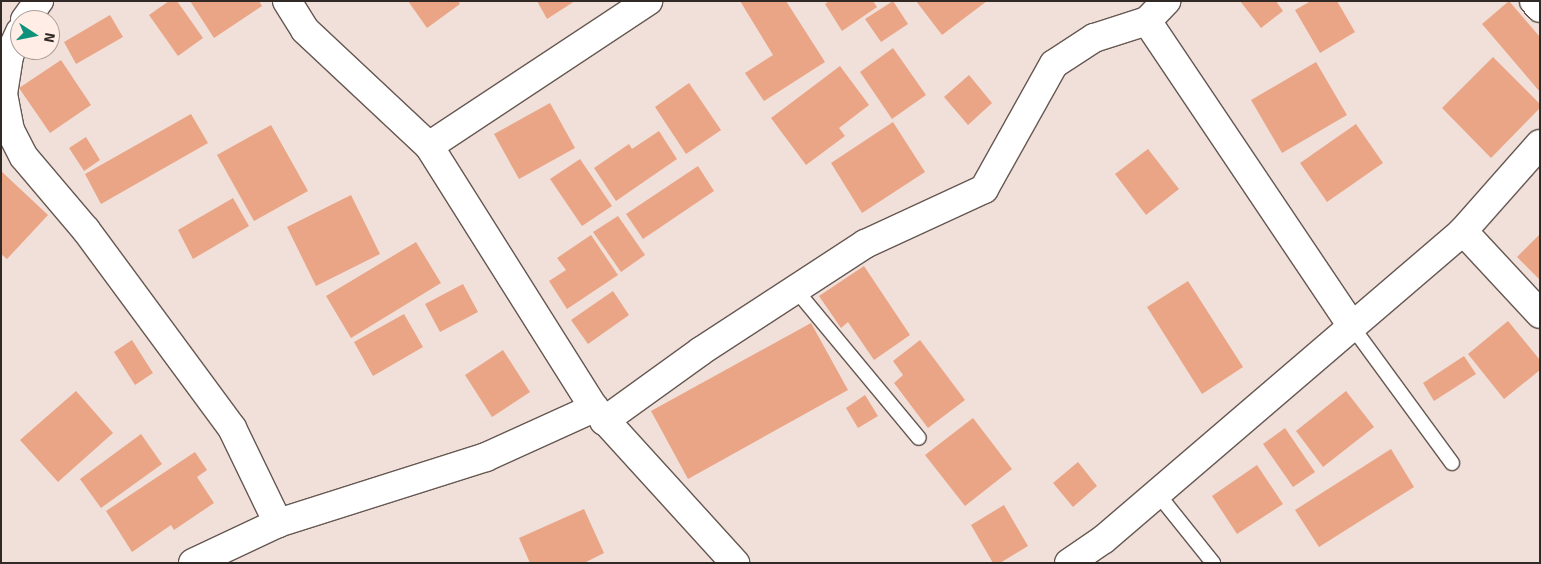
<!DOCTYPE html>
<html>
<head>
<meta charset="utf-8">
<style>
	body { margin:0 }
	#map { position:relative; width:1541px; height:564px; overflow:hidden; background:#f1e0d9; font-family:Signika,sans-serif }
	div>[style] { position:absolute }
	.building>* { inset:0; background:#e9a586 }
	.roads { filter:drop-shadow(1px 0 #665852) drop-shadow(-1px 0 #665852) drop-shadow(0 1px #665852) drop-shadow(0 -1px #665852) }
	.service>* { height:14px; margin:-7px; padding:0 7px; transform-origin:7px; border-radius:7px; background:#fff }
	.minor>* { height:28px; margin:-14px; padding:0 14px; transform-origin:14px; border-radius:14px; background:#fff }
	span { translate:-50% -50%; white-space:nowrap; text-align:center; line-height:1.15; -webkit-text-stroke:5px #ffede6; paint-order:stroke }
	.frame { position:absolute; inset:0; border:2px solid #302926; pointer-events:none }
	.north { position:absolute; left:10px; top:10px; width:50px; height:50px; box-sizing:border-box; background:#ffede6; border:1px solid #ac9f99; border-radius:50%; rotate:101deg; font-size:14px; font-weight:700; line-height:20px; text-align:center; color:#302926 }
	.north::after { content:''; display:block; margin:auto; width:18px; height:22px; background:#0e927b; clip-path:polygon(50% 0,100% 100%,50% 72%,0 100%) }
</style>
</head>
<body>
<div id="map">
	<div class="building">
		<div style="clip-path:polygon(169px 1px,177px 1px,203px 38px,178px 56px,149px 15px)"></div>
		<div style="clip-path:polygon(190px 1px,259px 1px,262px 6px,214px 38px)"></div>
		<div style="clip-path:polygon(408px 1px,458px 1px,460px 4px,427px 28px)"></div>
		<div style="clip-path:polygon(537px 1px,575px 1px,547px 19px)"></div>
		<div style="clip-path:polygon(740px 1px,786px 1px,825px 62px,764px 101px,745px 73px,773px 55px)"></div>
		<div style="clip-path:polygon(829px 1px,873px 1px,877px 7px,842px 31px,825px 4px)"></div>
		<div style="clip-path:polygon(893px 1px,908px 24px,881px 42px,865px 19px)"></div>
		<div style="clip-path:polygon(916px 1px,987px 1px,942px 35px)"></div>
		<div style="clip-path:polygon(1240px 1px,1276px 1px,1283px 11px,1261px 28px)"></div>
		<div style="clip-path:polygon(1311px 1px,1337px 1px,1355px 32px,1320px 53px,1295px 10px)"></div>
		<div style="clip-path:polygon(1509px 1px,1540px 37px,1540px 92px,1482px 24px)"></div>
		<div style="clip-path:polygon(110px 15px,123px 37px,76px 64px,64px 42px)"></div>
		<div style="clip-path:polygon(893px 48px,926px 95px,892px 119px,860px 72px)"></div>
		<div style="clip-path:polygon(1493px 57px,1540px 104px,1540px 108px,1491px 158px,1442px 108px)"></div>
		<div style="clip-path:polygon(61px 60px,91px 105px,50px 133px,19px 88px)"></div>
		<div style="clip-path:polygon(1316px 62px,1347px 115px,1282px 153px,1251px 100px)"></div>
		<div style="clip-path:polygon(840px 66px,869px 105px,839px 128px,845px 136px,806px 165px,771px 118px)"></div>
		<div style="clip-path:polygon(969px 75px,992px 103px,968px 125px,944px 97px)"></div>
		<div style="clip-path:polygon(689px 83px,721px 130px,686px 154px,655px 107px)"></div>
		<div style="clip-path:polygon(550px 103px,575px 148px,519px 179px,494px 134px)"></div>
		<div style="clip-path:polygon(191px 114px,208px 143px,101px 204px,85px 174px)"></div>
		<div style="clip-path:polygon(893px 122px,925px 172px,862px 213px,831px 163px)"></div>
		<div style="clip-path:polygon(1356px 124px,1383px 163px,1327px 202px,1300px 163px)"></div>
		<div style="clip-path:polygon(271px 125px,308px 191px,254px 221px,217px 155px)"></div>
		<div style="clip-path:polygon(659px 131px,677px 159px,616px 201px,594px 168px,629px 144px,632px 149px)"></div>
		<div style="clip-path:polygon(86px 137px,100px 160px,84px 171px,69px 148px)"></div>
		<div style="clip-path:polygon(1148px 149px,1179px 189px,1146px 215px,1115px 174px)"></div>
		<div style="clip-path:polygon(580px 159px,612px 206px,582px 226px,550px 179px)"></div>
		<div style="clip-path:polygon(698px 166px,714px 191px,643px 239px,626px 214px)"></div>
		<div style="clip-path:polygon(1px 171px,48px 215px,7px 259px,1px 254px)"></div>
		<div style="clip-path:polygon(351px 195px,380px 254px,316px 286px,287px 227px)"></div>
		<div style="clip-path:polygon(233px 198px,249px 226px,193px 259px,178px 230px)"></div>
		<div style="clip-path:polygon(618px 216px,645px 255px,621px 272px,593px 232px)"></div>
		<div style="clip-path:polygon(1540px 234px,1540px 280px,1517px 257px)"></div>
		<div style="clip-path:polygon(591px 235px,618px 275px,567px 309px,549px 281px,566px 270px,557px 258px)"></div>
		<div style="clip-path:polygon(416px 242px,441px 283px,351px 338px,326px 296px)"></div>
		<div style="clip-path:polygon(864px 266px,910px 335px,874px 360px,848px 322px,841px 328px,819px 296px)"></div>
		<div style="clip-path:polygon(1188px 281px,1243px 367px,1202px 394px,1147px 307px)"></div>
		<div style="clip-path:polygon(463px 284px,478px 312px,440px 332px,425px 304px)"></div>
		<div style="clip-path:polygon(613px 291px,629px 315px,588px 344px,571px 320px)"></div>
		<div style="clip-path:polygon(404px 314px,423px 347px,373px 376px,354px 342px)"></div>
		<div style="clip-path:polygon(1508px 321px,1540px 360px,1540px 370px,1504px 399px,1468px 354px)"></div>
		<div style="clip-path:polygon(811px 323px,848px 390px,688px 479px,651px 411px)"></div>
		<div style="clip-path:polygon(132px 340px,153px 373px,135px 385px,114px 352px)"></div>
		<div style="clip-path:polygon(920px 340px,965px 400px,928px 428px,894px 383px,903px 375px,893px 361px)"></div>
		<div style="clip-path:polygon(503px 350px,530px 392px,492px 417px,465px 375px)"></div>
		<div style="clip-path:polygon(1464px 356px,1476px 374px,1434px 401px,1423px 383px)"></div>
		<div style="clip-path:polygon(76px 391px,113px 433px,58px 482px,20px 440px)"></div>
		<div style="clip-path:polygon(1346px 391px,1374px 427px,1323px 467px,1296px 431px)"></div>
		<div style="clip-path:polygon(865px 395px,878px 416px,858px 428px,846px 408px)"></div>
		<div style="clip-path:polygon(973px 418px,1012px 469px,965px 506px,925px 455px)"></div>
		<div style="clip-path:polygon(1285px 428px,1315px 472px,1293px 487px,1263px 444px)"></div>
		<div style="clip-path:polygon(141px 434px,162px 464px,101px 508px,80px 479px)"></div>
		<div style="clip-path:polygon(1391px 449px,1414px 487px,1319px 547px,1295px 510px)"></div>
		<div style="clip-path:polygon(195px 452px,207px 470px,197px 477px,214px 503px,174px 530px,171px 525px,132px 552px,106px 511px)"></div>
		<div style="clip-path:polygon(1078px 462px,1097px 486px,1073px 507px,1053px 483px)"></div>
		<div style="clip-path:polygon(1257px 465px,1283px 504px,1237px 534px,1212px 496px)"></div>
		<div style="clip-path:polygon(1004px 505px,1028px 546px,1000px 563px,993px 563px,971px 525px)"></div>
		<div style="clip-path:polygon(584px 509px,604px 553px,584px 563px,530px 563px,519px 538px)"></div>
	</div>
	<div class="roads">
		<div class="service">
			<div style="left:796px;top:290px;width:192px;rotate:50.3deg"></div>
			<div style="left:1351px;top:325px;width:171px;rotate:53.8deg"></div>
			<div style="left:1157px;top:493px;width:90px;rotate:51.3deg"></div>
		</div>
		<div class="minor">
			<div style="left:287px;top:1px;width:34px;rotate:58deg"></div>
			<div style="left:305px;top:30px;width:170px;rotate:43.1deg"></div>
			<div style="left:429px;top:146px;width:310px;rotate:57.8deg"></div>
			<div style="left:594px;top:408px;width:210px;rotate:47.7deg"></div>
			<div style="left:1534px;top:1px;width:9px;rotate:49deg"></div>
			<div style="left:25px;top:20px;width:24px;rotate:-54deg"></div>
			<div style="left:1147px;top:21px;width:366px;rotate:56.1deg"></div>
			<div style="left:20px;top:32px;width:26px;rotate:115deg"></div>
			<div style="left:9px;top:56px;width:38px;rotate:99deg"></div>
			<div style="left:3px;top:94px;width:37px;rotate:79deg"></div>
			<div style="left:10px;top:130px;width:30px;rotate:63deg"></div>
			<div style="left:24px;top:157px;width:96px;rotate:49.7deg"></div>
			<div style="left:86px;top:230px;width:246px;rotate:53.6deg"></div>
			<div style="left:232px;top:428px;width:106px;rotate:64.2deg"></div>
			<div style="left:429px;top:146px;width:263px;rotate:-33.5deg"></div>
			<div style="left:1463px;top:231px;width:113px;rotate:47.1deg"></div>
			<div style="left:604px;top:421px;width:120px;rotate:-35.8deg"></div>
			<div style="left:701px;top:351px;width:196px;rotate:-33.1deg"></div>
			<div style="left:865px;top:244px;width:131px;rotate:-24.8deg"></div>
			<div style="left:984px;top:189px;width:143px;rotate:-60.8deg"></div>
			<div style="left:1054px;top:64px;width:48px;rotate:-33deg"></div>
			<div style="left:1094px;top:38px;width:56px;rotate:-17.8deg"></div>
			<div style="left:1147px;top:21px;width:28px;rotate:-46deg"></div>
			<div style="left:193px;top:563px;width:94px;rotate:-25.2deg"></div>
			<div style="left:278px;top:523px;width:218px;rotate:-17.6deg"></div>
			<div style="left:486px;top:457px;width:119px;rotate:-24.4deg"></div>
			<div style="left:1069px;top:563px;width:42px;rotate:-34.4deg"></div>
			<div style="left:1104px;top:539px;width:473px;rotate:-40.6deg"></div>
			<div style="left:1463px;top:231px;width:116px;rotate:-48.5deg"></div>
		</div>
	</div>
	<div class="frame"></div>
	<div class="north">N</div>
</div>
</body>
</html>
